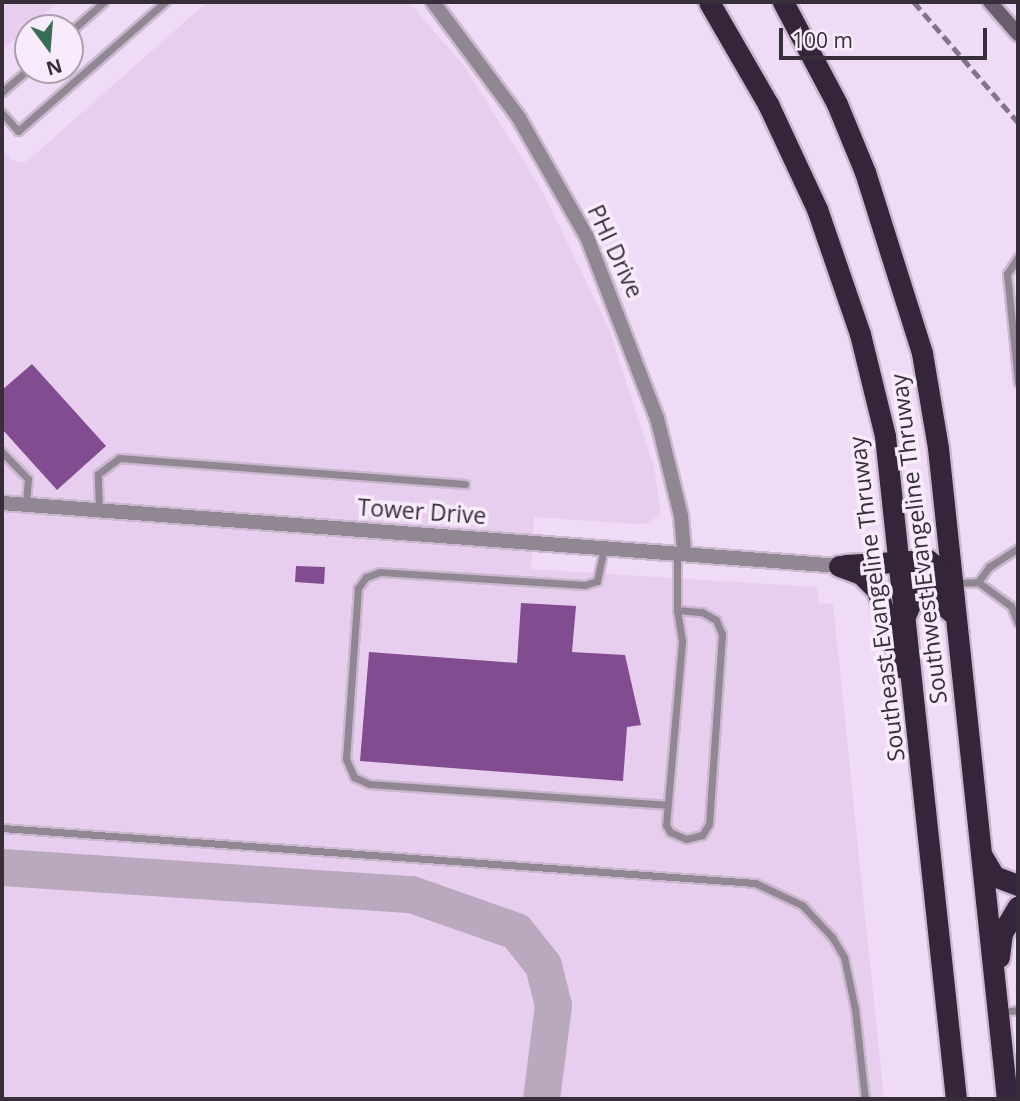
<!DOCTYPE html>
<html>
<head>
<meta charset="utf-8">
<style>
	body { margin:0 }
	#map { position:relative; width:1020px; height:1101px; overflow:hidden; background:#f0dbf6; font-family:"Open Sans",sans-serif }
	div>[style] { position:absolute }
	.built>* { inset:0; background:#e7ceee }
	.taxiway>* { height:37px; margin:-18.5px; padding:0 18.5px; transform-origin:18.5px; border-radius:18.5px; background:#baa8be }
	.building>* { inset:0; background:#824c90 }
	.roads { filter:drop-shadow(2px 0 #cbb8d0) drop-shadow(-2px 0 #cbb8d0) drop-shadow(0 2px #cbb8d0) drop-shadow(0 -2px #cbb8d0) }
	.lane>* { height:7px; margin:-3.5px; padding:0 3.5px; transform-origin:3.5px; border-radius:3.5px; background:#908793 }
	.street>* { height:14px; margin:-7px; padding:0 7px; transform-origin:7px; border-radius:7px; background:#908793 }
	.secondary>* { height:14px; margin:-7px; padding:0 7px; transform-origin:7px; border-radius:7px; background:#695c6c }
	.highway>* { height:21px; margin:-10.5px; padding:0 10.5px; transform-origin:10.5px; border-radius:10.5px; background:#35253a }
	.rail>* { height:4.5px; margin-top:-2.25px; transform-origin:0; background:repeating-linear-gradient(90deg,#837587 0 10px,transparent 0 15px) }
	span { translate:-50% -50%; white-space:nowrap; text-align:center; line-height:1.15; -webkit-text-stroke:7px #f8ebfc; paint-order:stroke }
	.street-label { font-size:23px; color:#372e39 }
	.frame { position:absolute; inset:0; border:4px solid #372e39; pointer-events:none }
	.north { position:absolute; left:14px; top:14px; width:70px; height:70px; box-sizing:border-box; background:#f8ebfc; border:2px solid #ab9fae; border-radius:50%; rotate:164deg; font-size:19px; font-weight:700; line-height:28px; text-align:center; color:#372e39 }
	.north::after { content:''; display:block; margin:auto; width:24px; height:32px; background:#366d54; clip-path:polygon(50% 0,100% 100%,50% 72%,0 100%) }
	.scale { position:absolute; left:779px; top:28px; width:208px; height:32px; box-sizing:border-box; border:4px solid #372e39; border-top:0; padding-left:9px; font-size:21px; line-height:24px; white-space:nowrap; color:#372e39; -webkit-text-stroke:5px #f8ebfc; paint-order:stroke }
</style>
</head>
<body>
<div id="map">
	<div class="built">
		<div style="clip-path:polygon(2px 2px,58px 2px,2px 50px)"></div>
		<div style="clip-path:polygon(207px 2px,409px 2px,464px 66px,542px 190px,609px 329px,654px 467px,661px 513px,649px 523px,636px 524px,534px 517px,531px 569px,817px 587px,819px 604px,833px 603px,884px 1099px,2px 1099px,2px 148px,12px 160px,25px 163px)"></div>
	</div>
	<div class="taxiway">
		<div style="left:2px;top:867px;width:410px;rotate:3.8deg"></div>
		<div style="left:411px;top:894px;width:111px;rotate:19.4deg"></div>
		<div style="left:516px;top:931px;width:43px;rotate:51.5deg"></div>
		<div style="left:543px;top:965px;width:41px;rotate:76deg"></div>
		<div style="left:553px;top:1005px;width:95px;rotate:97.3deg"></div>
	</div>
	<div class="building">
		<div style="clip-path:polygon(32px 364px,106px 446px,57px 490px,2px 429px,2px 390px)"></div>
		<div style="clip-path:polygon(296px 566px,325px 567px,324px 584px,295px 582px)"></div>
		<div style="clip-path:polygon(521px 603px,576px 606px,572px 652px,625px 655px,641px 725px,627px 727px,623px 781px,360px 761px,369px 652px,517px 663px)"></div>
	</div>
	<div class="roads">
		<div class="lane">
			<div style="left:70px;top:32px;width:45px;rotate:-41.4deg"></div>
			<div style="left:2px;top:92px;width:35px;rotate:-41deg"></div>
			<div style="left:2px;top:113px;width:24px;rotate:48deg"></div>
			<div style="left:18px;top:131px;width:196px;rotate:-41.3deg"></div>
			<div style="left:1018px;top:257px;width:20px;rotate:123deg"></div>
			<div style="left:1007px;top:274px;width:109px;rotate:84.2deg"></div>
			<div style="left:2px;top:452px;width:37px;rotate:46deg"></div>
			<div style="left:28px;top:479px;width:25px;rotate:95deg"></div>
			<div style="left:99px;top:510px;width:36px;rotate:-92deg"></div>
			<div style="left:98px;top:474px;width:26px;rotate:-37deg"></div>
			<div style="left:119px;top:458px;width:347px;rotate:4.3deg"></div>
			<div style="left:604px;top:548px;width:34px;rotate:102deg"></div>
			<div style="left:597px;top:581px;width:13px;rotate:162deg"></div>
			<div style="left:585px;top:585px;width:205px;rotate:-176.4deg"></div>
			<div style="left:380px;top:572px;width:15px;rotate:160deg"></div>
			<div style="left:366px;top:577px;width:14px;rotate:126deg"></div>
			<div style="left:358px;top:588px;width:171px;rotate:94deg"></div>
			<div style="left:346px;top:759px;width:20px;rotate:66deg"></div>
			<div style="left:354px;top:777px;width:17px;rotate:25deg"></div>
			<div style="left:369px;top:784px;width:298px;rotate:4deg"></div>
			<div style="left:978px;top:582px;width:19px;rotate:-54deg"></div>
			<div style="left:989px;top:567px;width:35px;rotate:-33deg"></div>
			<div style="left:954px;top:583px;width:24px;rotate:-2deg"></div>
			<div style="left:978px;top:582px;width:41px;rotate:36deg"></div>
			<div style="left:1011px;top:606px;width:18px;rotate:68deg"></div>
			<div style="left:677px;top:610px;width:25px;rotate:5deg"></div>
			<div style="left:702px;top:612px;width:16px;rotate:30deg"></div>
			<div style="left:716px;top:620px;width:15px;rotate:67deg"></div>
			<div style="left:722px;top:634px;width:190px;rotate:93.9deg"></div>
			<div style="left:709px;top:824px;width:13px;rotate:122deg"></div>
			<div style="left:702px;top:835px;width:16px;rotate:166deg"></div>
			<div style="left:686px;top:839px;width:17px;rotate:-156deg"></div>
			<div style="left:670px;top:832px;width:8px;rotate:-120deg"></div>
			<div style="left:666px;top:825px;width:185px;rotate:-85deg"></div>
			<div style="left:682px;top:641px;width:31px;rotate:-99deg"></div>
			<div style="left:677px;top:610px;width:57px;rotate:-90deg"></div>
			<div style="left:2px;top:828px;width:755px;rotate:4.18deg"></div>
			<div style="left:755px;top:883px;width:52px;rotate:25.1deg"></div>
			<div style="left:802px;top:905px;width:44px;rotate:46.8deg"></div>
			<div style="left:832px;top:937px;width:23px;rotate:59deg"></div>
			<div style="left:844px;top:957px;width:53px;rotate:78.1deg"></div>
			<div style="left:855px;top:1009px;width:91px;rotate:83.7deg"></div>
			<div style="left:999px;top:1012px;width:19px;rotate:-6deg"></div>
		</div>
		<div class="street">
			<div style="left:433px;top:2px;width:144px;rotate:53.4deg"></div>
			<div style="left:519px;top:118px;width:137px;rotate:60.3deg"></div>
			<div style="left:587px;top:237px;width:194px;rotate:68.9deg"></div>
			<div style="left:657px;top:418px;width:101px;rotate:76.2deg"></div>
			<div style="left:681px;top:516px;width:37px;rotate:85deg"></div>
			<div style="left:2px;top:503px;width:839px;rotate:4.3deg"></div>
		</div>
		<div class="secondary">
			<div style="left:990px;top:2px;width:43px;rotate:48.8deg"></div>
		</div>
		<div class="highway">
			<div style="left:709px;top:2px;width:118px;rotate:60deg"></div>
			<div style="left:768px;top:104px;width:116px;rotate:65deg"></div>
			<div style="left:817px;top:209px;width:132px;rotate:71deg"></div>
			<div style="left:860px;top:334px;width:105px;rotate:76.2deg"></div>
			<div style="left:885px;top:436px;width:667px;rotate:83.89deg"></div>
			<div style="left:783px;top:2px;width:115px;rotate:62.1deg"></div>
			<div style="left:837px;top:104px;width:74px;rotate:67.6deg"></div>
			<div style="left:865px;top:172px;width:190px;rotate:72.5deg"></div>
			<div style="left:922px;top:353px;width:96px;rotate:80.4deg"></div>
			<div style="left:938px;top:448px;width:655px;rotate:83.95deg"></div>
			<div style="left:845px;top:565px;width:83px;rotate:-3.4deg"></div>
			<div style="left:928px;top:560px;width:16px;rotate:40deg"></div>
			<div style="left:940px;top:570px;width:19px;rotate:74deg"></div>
			<div style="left:839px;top:566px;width:23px;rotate:20deg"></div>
			<div style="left:861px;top:574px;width:23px;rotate:45deg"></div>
			<div style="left:877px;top:590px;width:81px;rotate:72.7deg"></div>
			<div style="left:906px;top:614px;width:15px;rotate:-67deg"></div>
			<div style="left:912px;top:600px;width:13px;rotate:-23deg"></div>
			<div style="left:924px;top:595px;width:10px;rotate:11deg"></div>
			<div style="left:934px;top:597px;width:23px;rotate:41deg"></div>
			<div style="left:982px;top:856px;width:23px;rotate:59deg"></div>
			<div style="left:994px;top:876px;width:26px;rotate:21deg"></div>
			<div style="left:999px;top:957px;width:24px;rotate:-83deg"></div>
			<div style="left:1002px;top:933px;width:31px;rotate:-59deg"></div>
		</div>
	</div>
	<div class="rail">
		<div style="left:914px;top:2px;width:159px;rotate:49.1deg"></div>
	</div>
	<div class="street-label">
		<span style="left:616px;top:251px;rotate:65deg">PHI Drive</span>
		<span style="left:422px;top:511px;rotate:4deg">Tower Drive</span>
		<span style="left:918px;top:539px;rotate:-97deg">Southwest Evangeline Thruway</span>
		<span style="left:876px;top:599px;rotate:-97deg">Southeast Evangeline Thruway</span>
	</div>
	<div class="frame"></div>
	<div class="north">N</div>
	<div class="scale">100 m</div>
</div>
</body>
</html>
